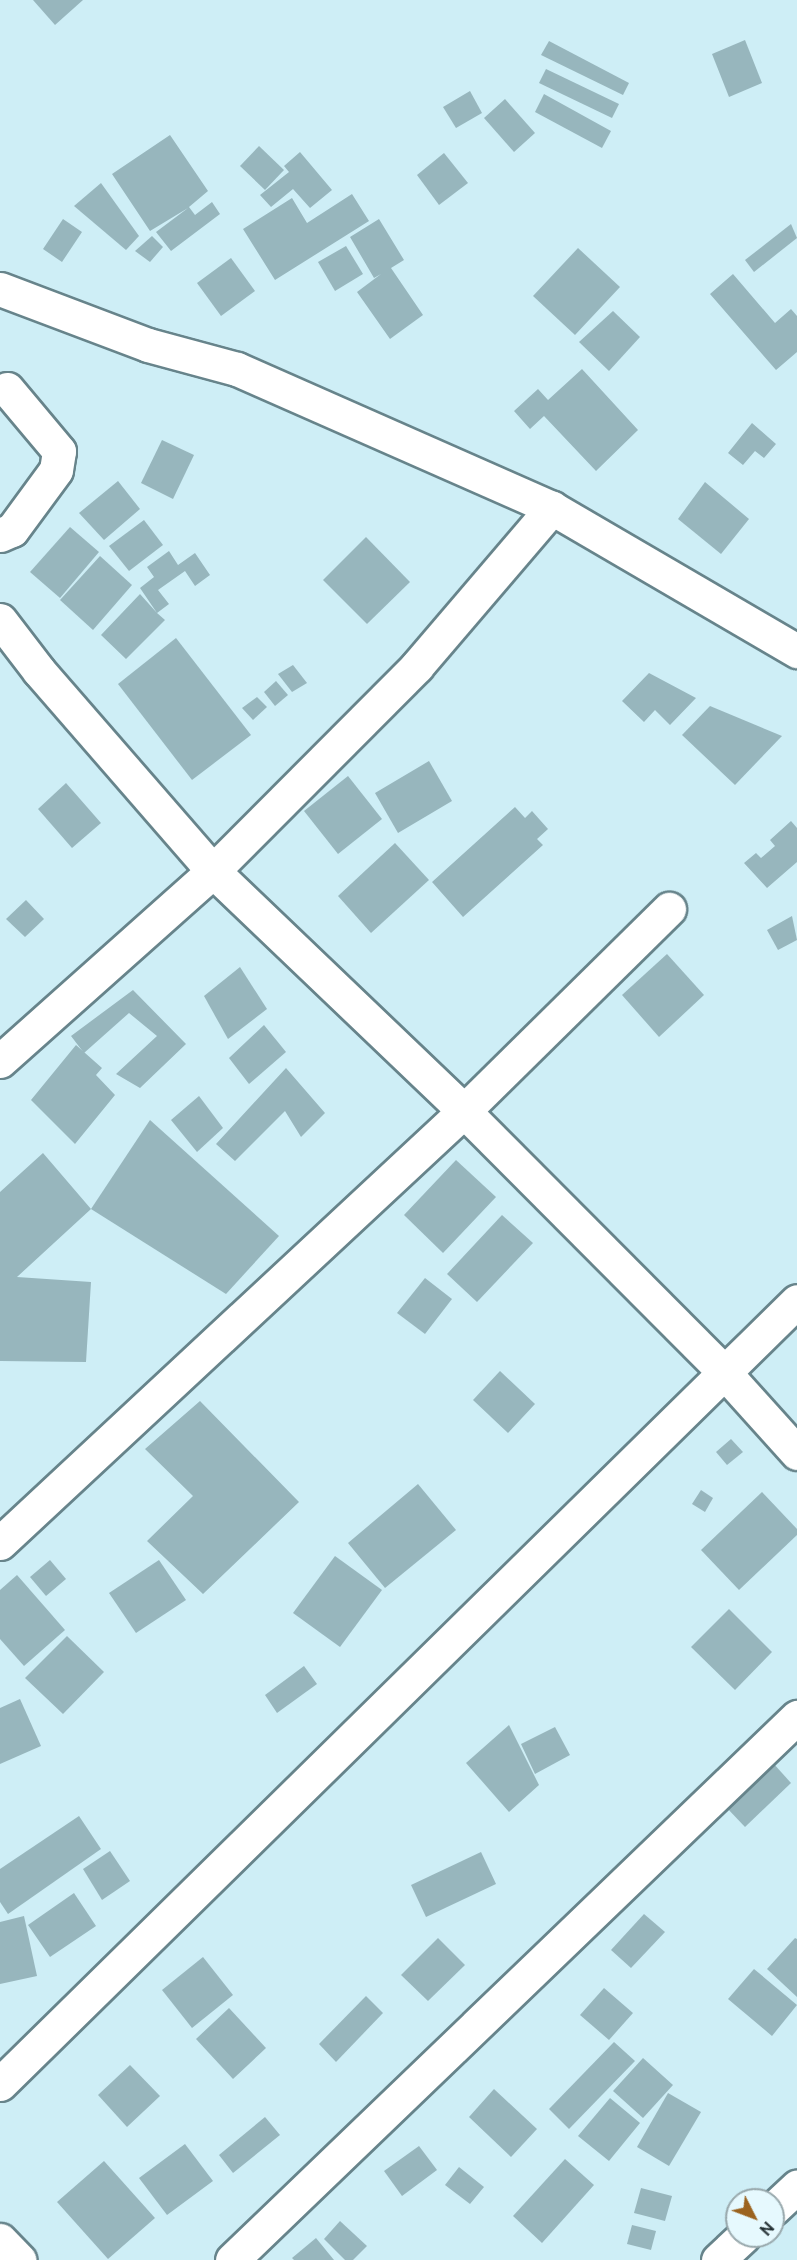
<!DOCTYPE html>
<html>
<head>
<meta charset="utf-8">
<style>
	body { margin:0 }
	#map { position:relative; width:797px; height:2260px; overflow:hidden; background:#ceeef6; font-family:Ubuntu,sans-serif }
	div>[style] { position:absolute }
	.building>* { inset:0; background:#97b6bd }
	.roads { filter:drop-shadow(2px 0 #67848b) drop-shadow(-2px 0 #67848b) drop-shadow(0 2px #67848b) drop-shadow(0 -2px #67848b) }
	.minor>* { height:33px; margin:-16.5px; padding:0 16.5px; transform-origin:16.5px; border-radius:16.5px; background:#fff }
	span { translate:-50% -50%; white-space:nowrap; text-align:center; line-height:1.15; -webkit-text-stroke:4.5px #e6f9fe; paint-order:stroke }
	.north { position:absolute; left:725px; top:2188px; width:60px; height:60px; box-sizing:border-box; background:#e6f9fe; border:2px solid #98a8ac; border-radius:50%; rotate:132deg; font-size:16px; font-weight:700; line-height:24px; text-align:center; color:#222e31 }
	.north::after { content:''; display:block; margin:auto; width:21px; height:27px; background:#9b631f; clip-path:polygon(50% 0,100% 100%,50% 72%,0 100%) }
</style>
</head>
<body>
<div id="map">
	<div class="building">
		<div style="clip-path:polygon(33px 0,83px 0,55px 25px)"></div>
		<div style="clip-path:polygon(745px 40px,762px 83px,729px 97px,712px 54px)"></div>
		<div style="clip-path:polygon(549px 41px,629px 83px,623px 95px,541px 55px)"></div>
		<div style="clip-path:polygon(546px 69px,619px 104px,612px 118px,539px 83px)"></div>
		<div style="clip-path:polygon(470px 91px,482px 113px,456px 128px,443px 107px)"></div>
		<div style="clip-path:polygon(544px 94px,611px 131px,602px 148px,535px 112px)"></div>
		<div style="clip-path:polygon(505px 99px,535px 133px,514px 152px,484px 118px)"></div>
		<div style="clip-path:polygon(170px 135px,208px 191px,189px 207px,195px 215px,212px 202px,220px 214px,171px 251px,156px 232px,188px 208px,150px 231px,112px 174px)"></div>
		<div style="clip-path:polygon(259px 146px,284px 170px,265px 190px,240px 166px)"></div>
		<div style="clip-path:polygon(300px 152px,332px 190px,310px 208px,293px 189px,271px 207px,260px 195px,289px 172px,284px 166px)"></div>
		<div style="clip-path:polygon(444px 153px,468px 183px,439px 205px,417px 175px)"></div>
		<div style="clip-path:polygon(101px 183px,139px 236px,126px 250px,74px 206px)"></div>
		<div style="clip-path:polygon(352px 194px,369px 221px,275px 280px,243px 229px,292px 198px,307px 223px)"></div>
		<div style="clip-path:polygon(63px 219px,82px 232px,62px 262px,43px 249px)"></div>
		<div style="clip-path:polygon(379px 219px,404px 260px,391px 268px,423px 315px,390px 339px,357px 292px,381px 274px,374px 278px,350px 237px)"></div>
		<div style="clip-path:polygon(791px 224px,797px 238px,754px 272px,745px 260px)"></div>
		<div style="clip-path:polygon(152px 236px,163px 247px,150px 262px,135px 251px)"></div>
		<div style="clip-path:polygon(346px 246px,363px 274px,335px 291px,318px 262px)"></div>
		<div style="clip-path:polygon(578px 248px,620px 287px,575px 335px,533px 296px)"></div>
		<div style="clip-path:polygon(231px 258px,255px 291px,221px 316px,197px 283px)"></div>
		<div style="clip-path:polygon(733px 274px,775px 323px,791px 309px,797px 316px,797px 352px,776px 370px,710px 294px)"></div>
		<div style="clip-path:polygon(613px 311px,640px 337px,609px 371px,579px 342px)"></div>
		<div style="clip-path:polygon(582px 369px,638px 430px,596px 471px,544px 416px,530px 429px,514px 411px,538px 389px,548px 400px)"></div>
		<div style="clip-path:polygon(752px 423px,776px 444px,764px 458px,755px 451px,743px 465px,728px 453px)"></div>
		<div style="clip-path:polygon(162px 440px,194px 455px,173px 499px,141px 483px)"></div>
		<div style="clip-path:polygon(118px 481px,140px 509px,104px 540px,79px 513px)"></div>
		<div style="clip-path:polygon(705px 482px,749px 519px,721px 554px,678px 519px)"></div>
		<div style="clip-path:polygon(144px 520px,163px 545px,129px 571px,109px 546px)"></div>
		<div style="clip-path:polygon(70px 527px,99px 552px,60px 598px,30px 572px)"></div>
		<div style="clip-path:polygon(366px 537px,410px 582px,367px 624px,323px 580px)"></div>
		<div style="clip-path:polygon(169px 551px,178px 565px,195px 553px,210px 575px,195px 586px,185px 571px,158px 590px,169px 604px,157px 613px,165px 620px,126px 659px,101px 635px,140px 594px,157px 613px,140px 588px,154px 577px,147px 567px)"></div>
		<div style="clip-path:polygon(100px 556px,132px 585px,93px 630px,60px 600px)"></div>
		<div style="clip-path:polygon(176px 638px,251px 735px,192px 780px,118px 684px)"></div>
		<div style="clip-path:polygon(293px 665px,307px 683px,292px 692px,278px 674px)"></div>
		<div style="clip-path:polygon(649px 673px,696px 698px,670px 725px,655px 710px,644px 722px,622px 701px)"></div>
		<div style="clip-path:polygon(276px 681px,288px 695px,275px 706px,264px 692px)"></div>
		<div style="clip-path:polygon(257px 697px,267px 707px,253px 720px,242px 708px)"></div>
		<div style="clip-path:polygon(710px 706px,782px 736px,735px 785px,682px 735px)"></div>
		<div style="clip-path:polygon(429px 761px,452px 801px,398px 833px,375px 793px)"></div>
		<div style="clip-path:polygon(348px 776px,382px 819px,338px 854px,304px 811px)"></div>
		<div style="clip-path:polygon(66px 783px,101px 823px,72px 848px,38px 809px)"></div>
		<div style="clip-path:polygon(515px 807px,525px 818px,532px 811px,548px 829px,537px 839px,543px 845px,463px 917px,432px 882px)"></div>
		<div style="clip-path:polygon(791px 821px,797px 828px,797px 862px,767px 888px,744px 863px,756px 853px,761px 858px,775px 846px,770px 840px)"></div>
		<div style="clip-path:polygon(395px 843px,429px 880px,371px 933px,338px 896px)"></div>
		<div style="clip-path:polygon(26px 900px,44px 919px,25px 937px,6px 919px)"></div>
		<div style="clip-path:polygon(792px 916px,797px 940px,778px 950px,767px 930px)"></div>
		<div style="clip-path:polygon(667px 954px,704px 995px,659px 1037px,622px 995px)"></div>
		<div style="clip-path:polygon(240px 967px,267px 1009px,228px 1039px,204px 996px)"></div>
		<div style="clip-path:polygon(133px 990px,186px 1044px,140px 1088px,116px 1074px,157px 1036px,129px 1013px,84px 1053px,71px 1036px)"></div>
		<div style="clip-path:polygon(264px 1025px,286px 1052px,249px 1084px,229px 1058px)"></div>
		<div style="clip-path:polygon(76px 1045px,102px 1068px,96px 1075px,115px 1095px,75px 1144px,31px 1100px)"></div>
		<div style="clip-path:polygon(286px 1068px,325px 1113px,301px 1137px,285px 1111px,235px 1161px,216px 1144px)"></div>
		<div style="clip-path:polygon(199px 1096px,223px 1128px,197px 1152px,171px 1120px)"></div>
		<div style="clip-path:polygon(150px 1120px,279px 1236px,226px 1294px,91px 1209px)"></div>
		<div style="clip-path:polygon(43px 1153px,91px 1209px,17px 1277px,91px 1282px,86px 1362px,0 1361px,0 1192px)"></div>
		<div style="clip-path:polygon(456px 1160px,496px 1197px,443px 1253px,404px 1215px)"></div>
		<div style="clip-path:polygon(502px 1215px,533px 1243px,477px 1302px,447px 1274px)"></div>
		<div style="clip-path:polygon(425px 1278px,452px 1299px,425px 1334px,397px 1313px)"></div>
		<div style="clip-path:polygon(500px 1371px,535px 1404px,508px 1433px,473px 1400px)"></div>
		<div style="clip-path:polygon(200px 1401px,299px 1502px,203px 1594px,147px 1541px,193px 1496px,145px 1449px)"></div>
		<div style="clip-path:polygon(731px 1439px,743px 1452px,727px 1465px,716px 1452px)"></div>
		<div style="clip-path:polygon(418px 1484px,456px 1530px,385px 1588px,348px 1543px)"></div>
		<div style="clip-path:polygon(701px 1490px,713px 1498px,705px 1512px,692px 1504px)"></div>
		<div style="clip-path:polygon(762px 1492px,797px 1529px,797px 1535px,739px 1590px,701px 1550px)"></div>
		<div style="clip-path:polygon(335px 1556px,382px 1590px,340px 1647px,293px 1613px)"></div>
		<div style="clip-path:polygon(50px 1560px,66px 1579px,46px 1596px,30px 1577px)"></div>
		<div style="clip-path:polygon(159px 1560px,186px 1600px,136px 1633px,109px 1593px)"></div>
		<div style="clip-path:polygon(17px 1575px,65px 1630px,24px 1666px,0 1639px,0 1590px)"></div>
		<div style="clip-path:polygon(729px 1609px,772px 1652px,735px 1690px,691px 1647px)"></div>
		<div style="clip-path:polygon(67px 1636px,104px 1672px,63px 1714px,25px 1678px)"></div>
		<div style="clip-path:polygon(304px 1666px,317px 1684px,277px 1713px,265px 1695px)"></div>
		<div style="clip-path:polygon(20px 1699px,41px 1746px,0 1764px,0 1708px)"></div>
		<div style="clip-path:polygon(509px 1725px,539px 1785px,509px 1812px,466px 1763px)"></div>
		<div style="clip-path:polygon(555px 1727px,570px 1755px,535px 1774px,521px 1744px)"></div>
		<div style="clip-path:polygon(773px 1763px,791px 1783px,745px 1827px,726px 1807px)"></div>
		<div style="clip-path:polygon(79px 1816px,101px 1849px,8px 1914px,0 1902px,0 1869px)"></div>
		<div style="clip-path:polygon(110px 1851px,130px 1881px,102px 1900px,83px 1869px)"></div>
		<div style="clip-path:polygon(481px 1852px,496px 1884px,426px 1917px,411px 1885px)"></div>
		<div style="clip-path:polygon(74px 1893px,96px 1926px,50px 1957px,28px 1925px)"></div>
		<div style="clip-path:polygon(644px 1914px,665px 1932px,631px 1968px,611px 1950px)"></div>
		<div style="clip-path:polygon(24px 1916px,37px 1976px,0 1984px,0 1922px)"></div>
		<div style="clip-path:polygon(438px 1938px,465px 1965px,428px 2001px,401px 1975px)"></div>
		<div style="clip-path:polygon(795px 1938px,797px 1939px,797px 1997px,767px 1969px)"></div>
		<div style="clip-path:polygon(203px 1957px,233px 1995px,192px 2028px,162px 1990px)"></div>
		<div style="clip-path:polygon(754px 1969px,797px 2005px,772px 2036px,728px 1999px)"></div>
		<div style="clip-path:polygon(604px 1988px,633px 2013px,609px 2040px,580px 2015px)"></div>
		<div style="clip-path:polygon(366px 1996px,383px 2013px,336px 2062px,319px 2044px)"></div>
		<div style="clip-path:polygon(229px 2008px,266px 2048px,233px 2079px,196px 2039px)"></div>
		<div style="clip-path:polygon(614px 2042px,635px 2061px,569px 2129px,549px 2109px)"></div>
		<div style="clip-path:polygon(643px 2058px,673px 2085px,643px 2118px,613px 2091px)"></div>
		<div style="clip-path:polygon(130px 2065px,160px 2096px,127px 2127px,98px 2095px)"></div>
		<div style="clip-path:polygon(494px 2089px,537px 2129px,511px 2157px,469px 2117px)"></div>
		<div style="clip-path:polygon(668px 2093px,701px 2112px,669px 2166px,637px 2147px)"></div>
		<div style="clip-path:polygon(610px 2098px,640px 2123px,609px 2161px,578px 2136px)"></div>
		<div style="clip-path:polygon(265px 2117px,280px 2135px,233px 2173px,219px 2155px)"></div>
		<div style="clip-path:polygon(185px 2144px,213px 2181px,167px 2215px,139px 2178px)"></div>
		<div style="clip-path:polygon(419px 2146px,437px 2170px,402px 2196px,384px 2171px)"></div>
		<div style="clip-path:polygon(565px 2159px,594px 2185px,542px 2243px,513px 2216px)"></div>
		<div style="clip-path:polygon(104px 2161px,155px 2218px,108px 2259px,57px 2202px)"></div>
		<div style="clip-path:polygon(459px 2167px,484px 2187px,470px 2204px,445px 2185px)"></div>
		<div style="clip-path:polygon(641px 2188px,672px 2196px,665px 2221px,634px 2213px)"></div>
		<div style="clip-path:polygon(340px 2221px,367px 2246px,353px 2260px,345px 2260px,324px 2239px)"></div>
		<div style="clip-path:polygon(632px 2225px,656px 2231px,651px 2250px,627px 2244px)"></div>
		<div style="clip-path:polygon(316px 2238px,334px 2260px,294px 2260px,292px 2258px)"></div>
	</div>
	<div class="roads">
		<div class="minor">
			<div style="left:0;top:289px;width:158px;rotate:20.7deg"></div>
			<div style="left:148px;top:345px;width:92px;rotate:15.1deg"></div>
			<div style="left:237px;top:369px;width:344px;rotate:23.8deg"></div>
			<div style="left:552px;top:508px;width:284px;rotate:30.3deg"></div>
			<div style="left:0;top:535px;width:13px;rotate:-23deg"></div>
			<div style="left:12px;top:530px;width:74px;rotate:-53.7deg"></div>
			<div style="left:56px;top:470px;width:19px;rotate:-81deg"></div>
			<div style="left:59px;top:451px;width:81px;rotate:-130deg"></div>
			<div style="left:0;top:620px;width:64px;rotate:52.6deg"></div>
			<div style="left:39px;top:671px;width:265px;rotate:49deg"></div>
			<div style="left:213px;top:871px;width:347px;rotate:43.7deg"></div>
			<div style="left:464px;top:1111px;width:368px;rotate:45.1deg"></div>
			<div style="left:724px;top:1372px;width:109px;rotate:48deg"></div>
			<div style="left:0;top:1061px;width:285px;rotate:-41.7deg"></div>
			<div style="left:213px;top:871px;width:289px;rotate:-45.1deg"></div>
			<div style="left:417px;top:666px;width:208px;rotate:-49.5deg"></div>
			<div style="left:0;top:1543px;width:634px;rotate:-42.95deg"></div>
			<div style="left:464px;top:1111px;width:288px;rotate:-44.6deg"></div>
			<div style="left:0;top:2084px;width:1117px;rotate:-44.49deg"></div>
			<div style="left:773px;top:2209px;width:33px;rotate:-43deg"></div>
			<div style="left:0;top:2240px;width:28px;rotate:46deg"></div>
			<div style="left:232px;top:2260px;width:784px;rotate:-43.86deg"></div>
			<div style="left:718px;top:2260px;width:35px;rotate:-43deg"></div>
		</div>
	</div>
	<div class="north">N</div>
</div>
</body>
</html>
